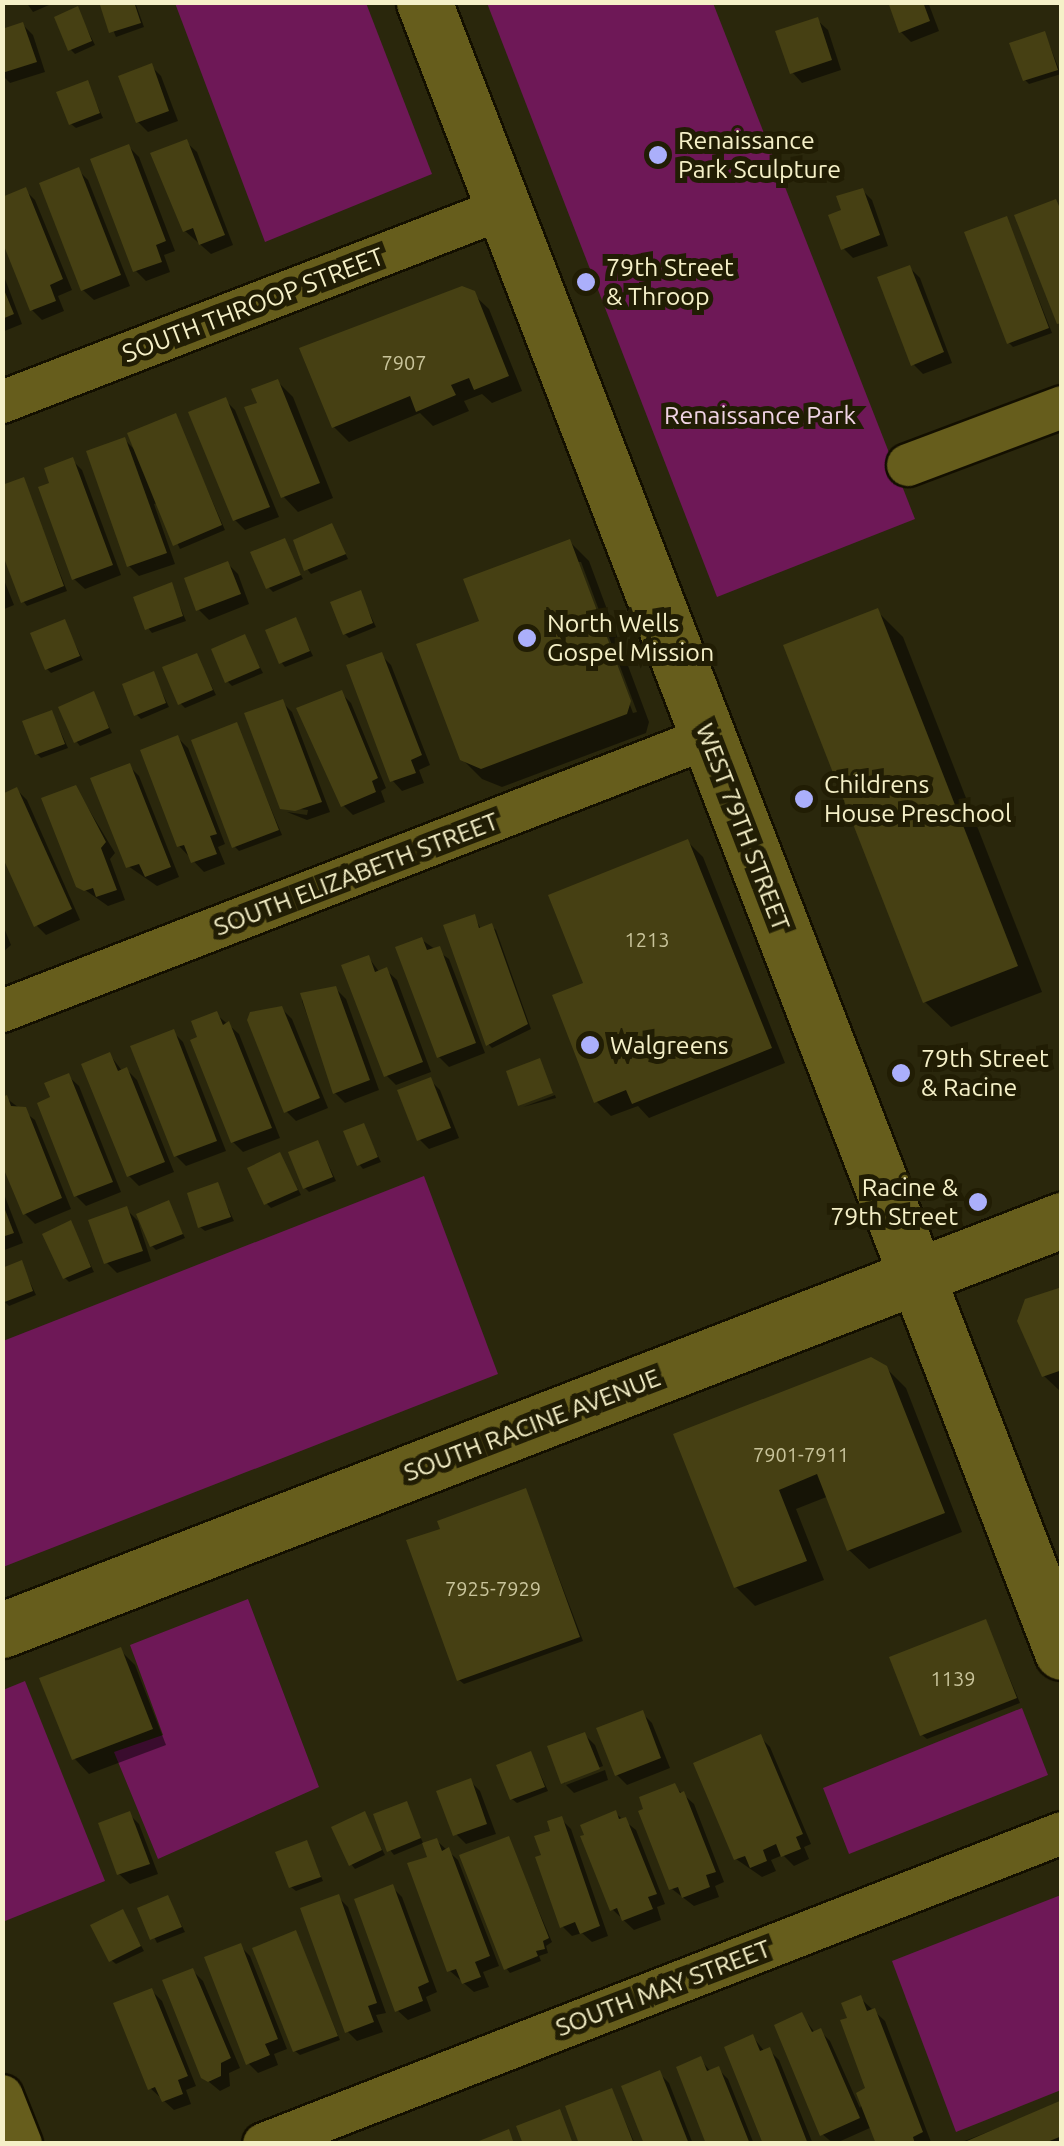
<!DOCTYPE html>
<html>
<head>
<meta charset="utf-8">
<style>
	body { margin:0 }
	#map { position:relative; width:1064px; height:2146px; overflow:hidden; background:#2a270c; font-family:Ubuntu,sans-serif }
	div>[style] { position:absolute }
	.green>* { inset:0; background:#6e1857 }
	.shadow>* { inset:0; background:#0007 }
	.building>* { inset:0; background:#464013 }
	.roads { filter:drop-shadow(2px 0 #130f00) drop-shadow(-2px 0 #130f00) drop-shadow(0 2px #130f00) drop-shadow(0 -2px #130f00) }
	.street>* { height:42px; margin:-21px; padding:0 21px; transform-origin:21px; border-radius:21px; background:#665d1c }
	.secondary>* { height:55px; margin:-27.5px; padding:0 27.5px; transform-origin:27.5px; border-radius:27.5px; background:#665d1c }
	.dots>* { width:28px; height:28px; translate:-50% -50%; box-sizing:border-box; border:5px solid #211d04; border-radius:50% }
	span { translate:-50% -50%; white-space:nowrap; text-align:center; line-height:1.15; -webkit-text-stroke:10px #211d04; paint-order:stroke }
	.number-label { font-size:20px; color:#c9c49b }
	.number-label span { -webkit-text-stroke-width:0 }
	.poi-label { font-size:25px; color:#f5f0c8 }
	.left { translate:0 -50%; text-align:left }
	.right { translate:-100% -50%; text-align:right }
	.street-label { font-size:25px; color:#f5f0c8 }
	.park-label { font-size:25px; color:#f0d3e4 }
	.frame { position:absolute; inset:0; border:5px solid #f5f0c8; pointer-events:none }
</style>
</head>
<body>
<div id="map">
	<div class="green">
		<div style="clip-path:polygon(175px 3px,366px 3px,432px 174px,265px 242px)"></div>
		<div style="clip-path:polygon(487px 3px,713px 3px,915px 519px,717px 597px)"></div>
		<div style="clip-path:polygon(424px 1176px,498px 1374px,3px 1567px,3px 1341px)"></div>
		<div style="clip-path:polygon(248px 1599px,319px 1787px,158px 1859px,114px 1752px,163px 1735px,130px 1645px)"></div>
		<div style="clip-path:polygon(25px 1681px,105px 1881px,5px 1921px,3px 1690px)"></div>
		<div style="clip-path:polygon(1022px 1708px,1048px 1775px,849px 1854px,823px 1788px)"></div>
		<div style="clip-path:polygon(1061px 1895px,1061px 2090px,956px 2132px,892px 1961px)"></div>
	</div>
	<div class="shadow">
		<div style="clip-path:polygon(26px 2px,56px 2px,33px 12px)"></div>
		<div style="clip-path:polygon(101px 2px,135px 2px,144px 27px,116px 37px)"></div>
		<div style="clip-path:polygon(890px 2px,928px 2px,939px 31px,911px 42px,901px 32px)"></div>
		<div style="clip-path:polygon(77px 9px,95px 45px,75px 54px,70px 49px)"></div>
		<div style="clip-path:polygon(817px 20px,828px 30px,841px 70px,802px 83px,792px 72px)"></div>
		<div style="clip-path:polygon(23px 25px,33px 35px,45px 72px,10px 83px,2px 75px,2px 31px)"></div>
		<div style="clip-path:polygon(1045px 34px,1061px 74px,1029px 84px,1025px 80px)"></div>
		<div style="clip-path:polygon(151px 66px,161px 76px,178px 121px,148px 132px,138px 122px)"></div>
		<div style="clip-path:polygon(87px 83px,103px 118px,76px 128px,71px 124px)"></div>
		<div style="clip-path:polygon(186px 142px,197px 152px,233px 245px,211px 254px,185px 231px)"></div>
		<div style="clip-path:polygon(129px 147px,139px 157px,175px 251px,164px 255px,170px 272px,146px 281px,136px 271px)"></div>
		<div style="clip-path:polygon(78px 170px,88px 180px,130px 286px,94px 300px,83px 290px)"></div>
		<div style="clip-path:polygon(25px 190px,35px 200px,72px 290px,58px 296px,64px 311px,42px 320px,32px 310px,2px 235px)"></div>
		<div style="clip-path:polygon(862px 190px,872px 200px,888px 246px,853px 258px,843px 248px,844px 211px)"></div>
		<div style="clip-path:polygon(1007px 219px,1052px 333px,1013px 347px,1009px 343px)"></div>
		<div style="clip-path:polygon(910px 268px,920px 278px,952px 363px,923px 374px,913px 364px)"></div>
		<div style="clip-path:polygon(2px 271px,22px 324px,2px 332px)"></div>
		<div style="clip-path:polygon(473px 294px,489px 309px,522px 391px,492px 403px,482px 394px,464px 401px,469px 411px,433px 426px,420px 413px,349px 442px,334px 427px)"></div>
		<div style="clip-path:polygon(278px 382px,293px 397px,333px 498px,298px 512px,283px 496px,260px 405px)"></div>
		<div style="clip-path:polygon(225px 400px,235px 410px,279px 517px,245px 530px,235px 520px)"></div>
		<div style="clip-path:polygon(175px 416px,225px 530px,180px 549px,158px 503px,154px 504px,175px 564px,139px 576px,129px 566px,125px 440px,137px 452px)"></div>
		<div style="clip-path:polygon(72px 460px,82px 470px,121px 575px,85px 589px,74px 579px)"></div>
		<div style="clip-path:polygon(23px 480px,67px 591px,27px 606px,23px 601px)"></div>
		<div style="clip-path:polygon(332px 526px,348px 559px,311px 574px,307px 569px)"></div>
		<div style="clip-path:polygon(284px 541px,303px 579px,273px 592px,268px 587px)"></div>
		<div style="clip-path:polygon(evenodd,570px 542px,589px 561px,649px 722px,646px 733px,502px 787px,482px 779px,462px 759px,482px 622px,570px 542px,576px 562px,581px 562px,637px 712px,633px 713px,576px 562px)"></div>
		<div style="clip-path:polygon(228px 564px,238px 574px,249px 604px,209px 620px,199px 610px,187px 580px)"></div>
		<div style="clip-path:polygon(2px 575px,14px 605px,2px 610px)"></div>
		<div style="clip-path:polygon(171px 585px,186px 621px,152px 633px,148px 628px)"></div>
		<div style="clip-path:polygon(360px 593px,376px 627px,349px 638px,345px 634px)"></div>
		<div style="clip-path:polygon(877px 611px,903px 637px,1042px 992px,951px 1027px,925px 1002px)"></div>
		<div style="clip-path:polygon(295px 620px,313px 656px,285px 667px,281px 662px)"></div>
		<div style="clip-path:polygon(64px 622px,83px 660px,51px 673px,47px 669px)"></div>
		<div style="clip-path:polygon(244px 637px,263px 673px,232px 686px,227px 681px)"></div>
		<div style="clip-path:polygon(381px 655px,391px 665px,430px 765px,419px 770px,424px 783px,402px 791px,392px 780px)"></div>
		<div style="clip-path:polygon(197px 656px,216px 695px,185px 708px,180px 703px)"></div>
		<div style="clip-path:polygon(153px 674px,169px 707px,141px 719px,136px 714px)"></div>
		<div style="clip-path:polygon(341px 693px,351px 703px,386px 788px,381px 791px,385px 802px,353px 815px,343px 805px)"></div>
		<div style="clip-path:polygon(93px 694px,112px 733px,80px 746px,76px 741px)"></div>
		<div style="clip-path:polygon(282px 702px,292px 712px,330px 812px,307px 820px,287px 812px,307px 815px,308px 810px,282px 807px)"></div>
		<div style="clip-path:polygon(52px 713px,68px 748px,41px 758px,37px 754px)"></div>
		<div style="clip-path:polygon(236px 725px,282px 835px,239px 851px,234px 846px)"></div>
		<div style="clip-path:polygon(178px 738px,188px 748px,225px 844px,218px 847px,225px 864px,204px 872px,179px 846px)"></div>
		<div style="clip-path:polygon(129px 766px,139px 776px,179px 877px,157px 886px,128px 866px)"></div>
		<div style="clip-path:polygon(76px 788px,115px 853px,110px 859px,125px 900px,108px 906px,78px 885px)"></div>
		<div style="clip-path:polygon(17px 790px,27px 800px,80px 920px,46px 935px,36px 925px)"></div>
		<div style="clip-path:polygon(688px 842px,703px 857px,785px 1063px,649px 1118px,638px 1106px,611px 1116px,596px 1101px,586px 985px)"></div>
		<div style="clip-path:polygon(474px 917px,481px 929px,491px 926px,496px 930px,531px 1029px,492px 1048px,488px 1044px)"></div>
		<div style="clip-path:polygon(2px 923px,11px 945px,2px 953px)"></div>
		<div style="clip-path:polygon(422px 940px,449px 959px,485px 1053px,449px 1067px,439px 1057px)"></div>
		<div style="clip-path:polygon(369px 958px,380px 973px,386px 970px,397px 980px,431px 1072px,396px 1085px,386px 1075px)"></div>
		<div style="clip-path:polygon(336px 989px,346px 999px,379px 1090px,345px 1103px,335px 1093px,302px 1001px,302px 995px)"></div>
		<div style="clip-path:polygon(282px 1009px,292px 1019px,328px 1108px,296px 1121px,286px 1111px)"></div>
		<div style="clip-path:polygon(216px 1014px,239px 1034px,280px 1138px,243px 1152px,233px 1142px,200px 1038px)"></div>
		<div style="clip-path:polygon(173px 1032px,183px 1042px,226px 1151px,186px 1166px,176px 1156px)"></div>
		<div style="clip-path:polygon(110px 1055px,123px 1072px,127px 1070px,137px 1080px,174px 1172px,139px 1186px,129px 1176px)"></div>
		<div style="clip-path:polygon(68px 1076px,79px 1086px,121px 1192px,86px 1206px,76px 1196px)"></div>
		<div style="clip-path:polygon(430px 1080px,440px 1090px,459px 1138px,429px 1149px,419px 1139px)"></div>
		<div style="clip-path:polygon(555px 1095px,556px 1098px,523px 1107px)"></div>
		<div style="clip-path:polygon(6px 1098px,35px 1120px,71px 1209px,35px 1224px,25px 1214px)"></div>
		<div style="clip-path:polygon(363px 1126px,381px 1162px,363px 1169px,359px 1164px)"></div>
		<div style="clip-path:polygon(318px 1143px,336px 1181px,309px 1192px,305px 1188px)"></div>
		<div style="clip-path:polygon(280px 1155px,301px 1195px,271px 1208px,266px 1203px)"></div>
		<div style="clip-path:polygon(217px 1185px,234px 1221px,205px 1231px,200px 1227px)"></div>
		<div style="clip-path:polygon(2px 1189px,23px 1243px,2px 1251px)"></div>
		<div style="clip-path:polygon(168px 1203px,185px 1238px,156px 1250px,152px 1246px)"></div>
		<div style="clip-path:polygon(126px 1209px,138px 1221px,151px 1261px,117px 1273px,107px 1263px)"></div>
		<div style="clip-path:polygon(70px 1223px,94px 1272px,69px 1282px,65px 1278px)"></div>
		<div style="clip-path:polygon(21px 1263px,36px 1295px,9px 1306px,4px 1301px)"></div>
		<div style="clip-path:polygon(1062px 1289px,1062px 1390px,1060px 1391px,1044px 1376px)"></div>
		<div style="clip-path:polygon(886px 1368px,906px 1388px,962px 1532px,869px 1569px,849px 1550px,829px 1496px,796px 1509px,824px 1580px,755px 1606px,736px 1587px,676px 1435px)"></div>
		<div style="clip-path:polygon(526px 1491px,583px 1641px,464px 1684px,459px 1680px)"></div>
		<div style="clip-path:polygon(986px 1622px,1020px 1703px,927px 1739px,922px 1735px)"></div>
		<div style="clip-path:polygon(120px 1650px,135px 1665px,166px 1745px,89px 1774px,74px 1758px)"></div>
		<div style="clip-path:polygon(642px 1713px,652px 1723px,670px 1768px,627px 1785px,617px 1775px)"></div>
		<div style="clip-path:polygon(585px 1735px,595px 1745px,603px 1766px,565px 1780px,565px 1784px,564px 1782px)"></div>
		<div style="clip-path:polygon(760px 1737px,770px 1747px,811px 1844px,804px 1847px,809px 1859px,794px 1866px,783px 1855px,771px 1860px,776px 1871px,762px 1877px,736px 1859px)"></div>
		<div style="clip-path:polygon(531px 1754px,548px 1791px,517px 1803px,512px 1799px)"></div>
		<div style="clip-path:polygon(605px 1770px,608px 1780px,574px 1793px,566px 1785px)"></div>
		<div style="clip-path:polygon(470px 1781px,480px 1791px,496px 1834px,466px 1844px,456px 1834px)"></div>
		<div style="clip-path:polygon(674px 1786px,694px 1804px,724px 1882px,715px 1886px,719px 1897px,694px 1906px,672px 1889px)"></div>
		<div style="clip-path:polygon(406px 1804px,423px 1843px,394px 1855px,390px 1850px)"></div>
		<div style="clip-path:polygon(615px 1813px,636px 1830px,665px 1904px,657px 1907px,661px 1920px,634px 1930px,612px 1909px)"></div>
		<div style="clip-path:polygon(129px 1814px,139px 1824px,158px 1874px,130px 1884px,119px 1874px)"></div>
		<div style="clip-path:polygon(364px 1814px,385px 1855px,355px 1869px,351px 1864px)"></div>
		<div style="clip-path:polygon(561px 1819px,571px 1829px,608px 1936px,592px 1942px,582px 1933px,572px 1936px,562px 1926px,544px 1857px)"></div>
		<div style="clip-path:polygon(508px 1839px,552px 1942px,546px 1946px,548px 1953px,539px 1956px,541px 1961px,510px 1973px,506px 1968px)"></div>
		<div style="clip-path:polygon(437px 1841px,458px 1860px,499px 1966px,483px 1972px,489px 1987px,474px 1992px,450px 1971px,430px 1858px)"></div>
		<div style="clip-path:polygon(306px 1843px,323px 1881px,296px 1891px,291px 1887px)"></div>
		<div style="clip-path:polygon(392px 1887px,402px 1897px,437px 1992px,426px 1997px,431px 2011px,408px 2020px,397px 2010px)"></div>
		<div style="clip-path:polygon(338px 1897px,348px 1907px,386px 2013px,376px 2015px,383px 2032px,357px 2041px,347px 2031px)"></div>
		<div style="clip-path:polygon(168px 1898px,185px 1932px,157px 1943px,140px 1909px)"></div>
		<div style="clip-path:polygon(122px 1912px,144px 1951px,116px 1964px,111px 1960px)"></div>
		<div style="clip-path:polygon(295px 1933px,340px 2040px,300px 2055px,295px 2051px)"></div>
		<div style="clip-path:polygon(240px 1946px,250px 1956px,287px 2049px,274px 2054px,278px 2065px,258px 2073px,248px 2063px)"></div>
		<div style="clip-path:polygon(193px 1971px,203px 1981px,240px 2068px,229px 2073px,230px 2086px,220px 2091px,203px 2077px)"></div>
		<div style="clip-path:polygon(152px 1991px,162px 2001px,196px 2086px,186px 2090px,191px 2104px,174px 2110px,150px 2088px)"></div>
		<div style="clip-path:polygon(860px 1998px,885px 2021px,931px 2142px,878px 2144px,872px 2127px,834px 2144px,822px 2134px,802px 2015px,815px 2033px,820px 2031px,830px 2041px,860px 2108px,869px 2089px,850px 2019px)"></div>
		<div style="clip-path:polygon(753px 2037px,765px 2052px,769px 2050px,779px 2060px,813px 2144px,766px 2144px)"></div>
		<div style="clip-path:polygon(700px 2059px,711px 2072px,718px 2069px,728px 2079px,754px 2144px,709px 2144px)"></div>
		<div style="clip-path:polygon(659px 2073px,669px 2083px,693px 2144px,647px 2144px)"></div>
		<div style="clip-path:polygon(612px 2091px,635px 2144px,582px 2144px)"></div>
		<div style="clip-path:polygon(1062px 2103px,1062px 2144px,963px 2144px,962px 2142px)"></div>
	</div>
	<div class="building">
		<div style="clip-path:polygon(99px 2px,134px 2px,141px 23px,109px 33px)"></div>
		<div style="clip-path:polygon(888px 2px,923px 2px,930px 21px,899px 33px)"></div>
		<div style="clip-path:polygon(78px 6px,92px 41px,68px 51px,54px 17px)"></div>
		<div style="clip-path:polygon(818px 17px,832px 60px,790px 74px,775px 31px)"></div>
		<div style="clip-path:polygon(23px 22px,37px 62px,2px 73px,2px 29px)"></div>
		<div style="clip-path:polygon(1045px 31px,1058px 70px,1023px 81px,1009px 43px)"></div>
		<div style="clip-path:polygon(152px 63px,169px 111px,136px 123px,118px 76px)"></div>
		<div style="clip-path:polygon(88px 80px,100px 113px,69px 125px,56px 92px)"></div>
		<div style="clip-path:polygon(187px 139px,225px 235px,199px 245px,193px 228px,183px 232px,150px 153px)"></div>
		<div style="clip-path:polygon(129px 144px,166px 241px,156px 245px,162px 262px,133px 272px,90px 159px)"></div>
		<div style="clip-path:polygon(79px 167px,121px 275px,81px 291px,39px 183px)"></div>
		<div style="clip-path:polygon(26px 187px,63px 279px,50px 285px,56px 301px,30px 311px,2px 241px,2px 197px)"></div>
		<div style="clip-path:polygon(863px 188px,880px 235px,841px 250px,828px 215px,841px 210px,836px 196px)"></div>
		<div style="clip-path:polygon(1056px 199px,1062px 213px,1062px 323px,1057px 324px,1014px 215px)"></div>
		<div style="clip-path:polygon(1007px 216px,1049px 328px,1007px 344px,964px 232px)"></div>
		<div style="clip-path:polygon(910px 265px,944px 352px,911px 366px,877px 277px)"></div>
		<div style="clip-path:polygon(2px 285px,14px 314px,2px 319px)"></div>
		<div style="clip-path:polygon(462px 286px,475px 291px,509px 376px,474px 390px,469px 378px,451px 385px,456px 395px,416px 412px,410px 396px,332px 428px,299px 348px)"></div>
		<div style="clip-path:polygon(278px 379px,320px 483px,281px 498px,244px 407px,257px 403px,251px 389px)"></div>
		<div style="clip-path:polygon(226px 397px,270px 507px,233px 521px,188px 412px)"></div>
		<div style="clip-path:polygon(176px 413px,222px 525px,173px 546px,127px 433px)"></div>
		<div style="clip-path:polygon(125px 437px,167px 553px,127px 567px,86px 451px)"></div>
		<div style="clip-path:polygon(73px 457px,113px 565px,72px 580px,38px 487px,49px 483px,44px 468px)"></div>
		<div style="clip-path:polygon(24px 477px,64px 586px,21px 603px,2px 553px,2px 485px)"></div>
		<div style="clip-path:polygon(332px 523px,346px 554px,304px 571px,293px 540px)"></div>
		<div style="clip-path:polygon(285px 538px,301px 575px,266px 589px,250px 552px)"></div>
		<div style="clip-path:polygon(570px 539px,631px 701px,627px 714px,481px 769px,460px 760px,416px 644px,479px 621px,463px 579px)"></div>
		<div style="clip-path:polygon(228px 561px,241px 594px,196px 611px,184px 578px)"></div>
		<div style="clip-path:polygon(172px 582px,183px 616px,145px 630px,133px 597px)"></div>
		<div style="clip-path:polygon(361px 590px,373px 623px,343px 635px,330px 602px)"></div>
		<div style="clip-path:polygon(878px 608px,1018px 966px,923px 1003px,783px 645px)"></div>
		<div style="clip-path:polygon(296px 617px,310px 651px,279px 664px,265px 630px)"></div>
		<div style="clip-path:polygon(65px 619px,80px 656px,45px 670px,30px 633px)"></div>
		<div style="clip-path:polygon(245px 634px,260px 668px,225px 683px,211px 649px)"></div>
		<div style="clip-path:polygon(382px 652px,422px 755px,411px 760px,416px 773px,390px 782px,346px 665px)"></div>
		<div style="clip-path:polygon(197px 653px,213px 690px,178px 705px,162px 667px)"></div>
		<div style="clip-path:polygon(154px 671px,166px 703px,134px 716px,122px 684px)"></div>
		<div style="clip-path:polygon(342px 690px,378px 778px,372px 781px,376px 792px,341px 807px,296px 708px)"></div>
		<div style="clip-path:polygon(94px 691px,109px 728px,74px 743px,58px 707px)"></div>
		<div style="clip-path:polygon(283px 699px,322px 802px,295px 811px,280px 809px,244px 713px)"></div>
		<div style="clip-path:polygon(52px 710px,65px 744px,35px 755px,22px 721px)"></div>
		<div style="clip-path:polygon(237px 722px,279px 830px,232px 848px,191px 740px)"></div>
		<div style="clip-path:polygon(178px 735px,217px 834px,210px 836px,217px 854px,191px 863px,184px 845px,177px 847px,140px 750px)"></div>
		<div style="clip-path:polygon(130px 763px,171px 867px,145px 877px,139px 864px,126px 868px,90px 778px)"></div>
		<div style="clip-path:polygon(76px 785px,106px 842px,101px 848px,117px 890px,96px 897px,93px 888px,84px 891px,76px 887px,41px 798px)"></div>
		<div style="clip-path:polygon(17px 787px,72px 909px,34px 927px,2px 856px,2px 794px)"></div>
		<div style="clip-path:polygon(688px 839px,772px 1048px,632px 1104px,626px 1090px,594px 1103px,552px 995px,583px 983px,548px 895px)"></div>
		<div style="clip-path:polygon(475px 914px,479px 928px,492px 923px,528px 1024px,486px 1046px,443px 925px)"></div>
		<div style="clip-path:polygon(422px 937px,427px 950px,440px 946px,476px 1043px,437px 1058px,395px 947px)"></div>
		<div style="clip-path:polygon(369px 955px,375px 972px,387px 967px,423px 1062px,384px 1077px,341px 965px)"></div>
		<div style="clip-path:polygon(336px 986px,370px 1080px,333px 1094px,300px 993px)"></div>
		<div style="clip-path:polygon(282px 1006px,320px 1098px,284px 1113px,247px 1020px,250px 1012px)"></div>
		<div style="clip-path:polygon(217px 1011px,223px 1025px,229px 1021px,272px 1128px,231px 1143px,190px 1040px,197px 1037px,191px 1021px)"></div>
		<div style="clip-path:polygon(174px 1029px,217px 1141px,174px 1157px,130px 1046px)"></div>
		<div style="clip-path:polygon(110px 1052px,118px 1071px,127px 1067px,165px 1162px,127px 1177px,81px 1064px)"></div>
		<div style="clip-path:polygon(540px 1058px,553px 1093px,518px 1106px,506px 1071px)"></div>
		<div style="clip-path:polygon(69px 1073px,113px 1182px,74px 1197px,37px 1103px,50px 1097px,44px 1083px)"></div>
		<div style="clip-path:polygon(431px 1077px,451px 1128px,417px 1141px,397px 1090px)"></div>
		<div style="clip-path:polygon(7px 1095px,11px 1106px,26px 1107px,62px 1198px,23px 1215px,2px 1165px,2px 1097px)"></div>
		<div style="clip-path:polygon(364px 1123px,378px 1157px,357px 1166px,343px 1131px)"></div>
		<div style="clip-path:polygon(318px 1140px,333px 1177px,303px 1189px,288px 1152px)"></div>
		<div style="clip-path:polygon(280px 1152px,298px 1190px,264px 1205px,247px 1168px)"></div>
		<div style="clip-path:polygon(218px 1182px,231px 1217px,198px 1228px,187px 1193px)"></div>
		<div style="clip-path:polygon(169px 1200px,183px 1234px,150px 1247px,136px 1214px)"></div>
		<div style="clip-path:polygon(2px 1202px,14px 1233px,2px 1237px)"></div>
		<div style="clip-path:polygon(127px 1206px,143px 1251px,104px 1264px,88px 1220px)"></div>
		<div style="clip-path:polygon(71px 1220px,91px 1267px,63px 1279px,42px 1234px)"></div>
		<div style="clip-path:polygon(22px 1260px,33px 1291px,2px 1303px,2px 1268px)"></div>
		<div style="clip-path:polygon(1062px 1287px,1062px 1370px,1042px 1377px,1017px 1321px,1025px 1299px)"></div>
		<div style="clip-path:polygon(871px 1357px,887px 1366px,945px 1513px,847px 1551px,817px 1474px,779px 1490px,807px 1561px,734px 1588px,673px 1434px)"></div>
		<div style="clip-path:polygon(526px 1488px,580px 1637px,457px 1681px,406px 1540px,440px 1529px,437px 1521px)"></div>
		<div style="clip-path:polygon(986px 1619px,1017px 1698px,920px 1736px,889px 1657px)"></div>
		<div style="clip-path:polygon(121px 1647px,153px 1729px,72px 1760px,39px 1678px)"></div>
		<div style="clip-path:polygon(643px 1710px,661px 1758px,615px 1776px,596px 1728px)"></div>
		<div style="clip-path:polygon(585px 1732px,600px 1769px,561px 1784px,547px 1746px)"></div>
		<div style="clip-path:polygon(761px 1734px,803px 1834px,796px 1837px,801px 1849px,781px 1857px,776px 1844px,763px 1850px,767px 1861px,750px 1868px,745px 1856px,734px 1860px,693px 1763px)"></div>
		<div style="clip-path:polygon(531px 1751px,545px 1787px,510px 1800px,496px 1765px)"></div>
		<div style="clip-path:polygon(471px 1778px,487px 1824px,453px 1836px,436px 1791px)"></div>
		<div style="clip-path:polygon(675px 1783px,680px 1793px,684px 1791px,716px 1872px,706px 1875px,710px 1887px,682px 1898px,678px 1887px,669px 1890px,638px 1811px,643px 1809px,639px 1797px)"></div>
		<div style="clip-path:polygon(407px 1801px,421px 1838px,387px 1852px,373px 1814px)"></div>
		<div style="clip-path:polygon(616px 1810px,619px 1819px,626px 1817px,657px 1894px,648px 1897px,653px 1909px,622px 1921px,617px 1908px,610px 1911px,580px 1836px,584px 1835px,580px 1825px)"></div>
		<div style="clip-path:polygon(130px 1811px,150px 1864px,117px 1875px,98px 1823px)"></div>
		<div style="clip-path:polygon(365px 1811px,382px 1850px,349px 1866px,331px 1827px)"></div>
		<div style="clip-path:polygon(562px 1816px,600px 1926px,580px 1934px,575px 1922px,560px 1928px,535px 1857px,541px 1855px,534px 1836px,550px 1831px,547px 1821px)"></div>
		<div style="clip-path:polygon(509px 1836px,549px 1938px,543px 1941px,545px 1949px,536px 1951px,538px 1956px,504px 1970px,459px 1855px)"></div>
		<div style="clip-path:polygon(437px 1838px,442px 1851px,449px 1847px,490px 1956px,475px 1962px,481px 1977px,462px 1984px,456px 1969px,447px 1972px,407px 1863px,427px 1857px,422px 1843px)"></div>
		<div style="clip-path:polygon(307px 1840px,321px 1877px,289px 1888px,275px 1852px)"></div>
		<div style="clip-path:polygon(393px 1884px,429px 1982px,418px 1987px,423px 2001px,395px 2012px,354px 1899px)"></div>
		<div style="clip-path:polygon(339px 1894px,377px 2003px,368px 2006px,374px 2022px,345px 2033px,300px 1908px)"></div>
		<div style="clip-path:polygon(168px 1895px,182px 1927px,150px 1940px,137px 1908px)"></div>
		<div style="clip-path:polygon(123px 1909px,141px 1946px,109px 1962px,90px 1925px)"></div>
		<div style="clip-path:polygon(296px 1930px,338px 2036px,293px 2052px,252px 1948px)"></div>
		<div style="clip-path:polygon(241px 1943px,278px 2039px,265px 2044px,270px 2055px,246px 2065px,204px 1957px)"></div>
		<div style="clip-path:polygon(193px 1968px,231px 2058px,221px 2063px,221px 2076px,208px 2082px,201px 2078px,162px 1980px)"></div>
		<div style="clip-path:polygon(152px 1988px,188px 2076px,178px 2080px,183px 2094px,162px 2102px,155px 2087px,148px 2090px,113px 2003px)"></div>
		<div style="clip-path:polygon(861px 1995px,867px 2011px,875px 2008px,923px 2132px,913px 2137px,915px 2144px,876px 2144px,856px 2093px,865px 2088px,840px 2020px,847px 2018px,841px 2003px)"></div>
		<div style="clip-path:polygon(802px 2012px,812px 2032px,821px 2028px,860px 2118px,820px 2136px,774px 2025px)"></div>
		<div style="clip-path:polygon(753px 2034px,760px 2051px,770px 2047px,808px 2144px,763px 2144px,724px 2047px)"></div>
		<div style="clip-path:polygon(701px 2056px,707px 2071px,719px 2066px,750px 2144px,706px 2144px,676px 2067px)"></div>
		<div style="clip-path:polygon(660px 2070px,689px 2144px,644px 2144px,621px 2086px)"></div>
		<div style="clip-path:polygon(612px 2088px,634px 2144px,579px 2144px,565px 2106px)"></div>
		<div style="clip-path:polygon(1062px 2100px,1062px 2136px,1042px 2144px,960px 2144px)"></div>
		<div style="clip-path:polygon(560px 2109px,573px 2144px,523px 2144px,516px 2126px)"></div>
		<div style="clip-path:polygon(509px 2129px,514px 2144px,474px 2144px,474px 2143px)"></div>
	</div>
	<div class="roads">
		<div class="street">
			<div style="left:2px;top:402px;width:538px;rotate:-21.13deg"></div>
			<div style="left:908px;top:465px;width:165px;rotate:-20.6deg"></div>
			<div style="left:2px;top:1011px;width:758px;rotate:-21.18deg"></div>
			<div style="left:2px;top:2096px;width:52px;rotate:68.4deg"></div>
			<div style="left:264px;top:2144px;width:856px;rotate:-21.29deg"></div>
		</div>
		<div class="secondary">
			<div style="left:424px;top:2px;width:1769px;rotate:68.86deg"></div>
			<div style="left:2px;top:1630px;width:1137px;rotate:-21.15deg"></div>
		</div>
	</div>
	<div class="dots">
		<div style="left:658px;top:155px;background:#abaffb"></div>
		<div style="left:586px;top:282px;background:#abaffb"></div>
		<div style="left:527px;top:638px;background:#abaffb"></div>
		<div style="left:804px;top:799px;background:#abaffb"></div>
		<div style="left:590px;top:1045px;background:#abaffb"></div>
		<div style="left:901px;top:1073px;background:#abaffb"></div>
		<div style="left:978px;top:1202px;background:#abaffb"></div>
	</div>
	<div class="number-label">
		<span style="left:404px;top:362px">7907</span>
		<span style="left:647px;top:939px">1213</span>
		<span style="left:801px;top:1454px">7901-7911</span>
		<span style="left:493px;top:1588px">7925-7929</span>
		<span style="left:953px;top:1678px">1139</span>
	</div>
	<div class="poi-label">
		<span class="left" style="left:678px;top:155px">Renaissance<br>Park Sculpture</span>
		<span class="left" style="left:606px;top:282px">79th Street<br>&amp; Throop</span>
		<span class="left" style="left:547px;top:638px">North Wells<br>Gospel Mission</span>
		<span class="left" style="left:824px;top:799px">Childrens<br>House Preschool</span>
		<span class="left" style="left:610px;top:1045px">Walgreens</span>
		<span class="left" style="left:921px;top:1073px">79th Street<br>&amp; Racine</span>
		<span class="right" style="left:958px;top:1202px">Racine &amp;<br>79th Street</span>
	</div>
	<div class="street-label">
		<span style="left:253px;top:305px;rotate:-21deg">SOUTH THROOP STREET</span>
		<span style="left:743px;top:827px;rotate:69deg">WEST 79TH STREET</span>
		<span style="left:356px;top:874px;rotate:-21deg">SOUTH ELIZABETH STREET</span>
		<span style="left:532px;top:1425px;rotate:-21deg">SOUTH RACINE AVENUE</span>
		<span style="left:663px;top:1988px;rotate:-21deg">SOUTH MAY STREET</span>
	</div>
	<div class="park-label">
		<span style="left:760px;top:415px">Renaissance Park</span>
	</div>
	<div class="frame"></div>
</div>
</body>
</html>
